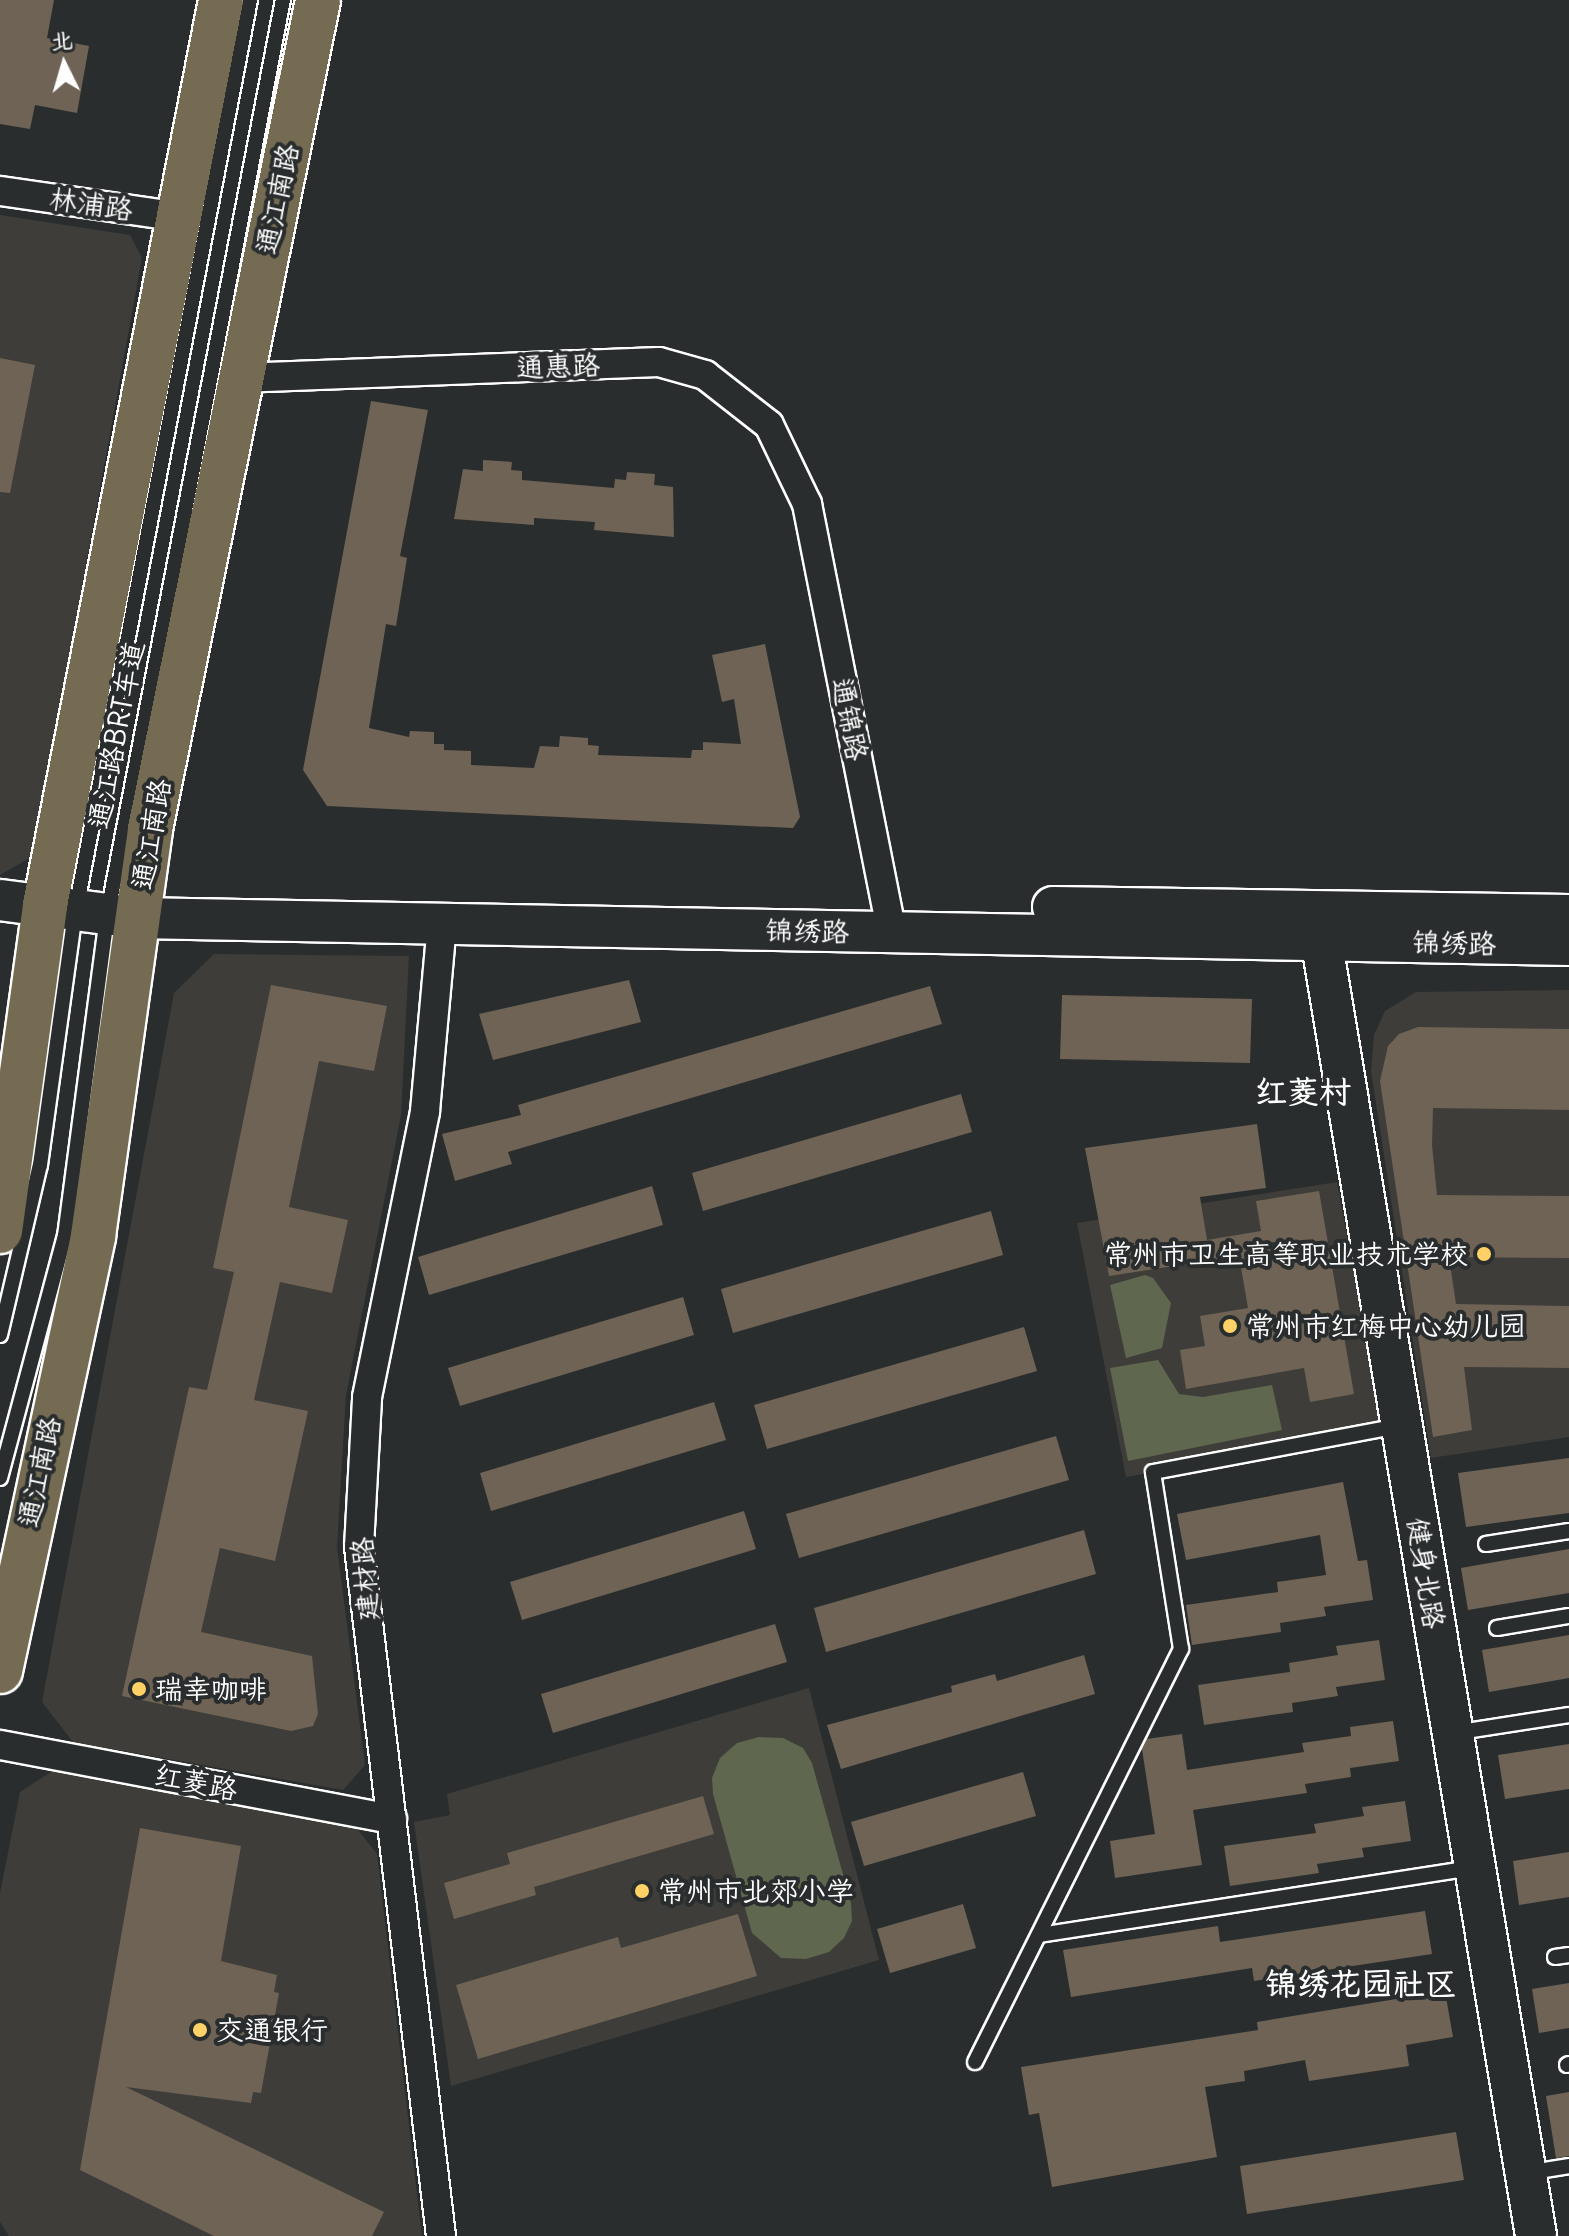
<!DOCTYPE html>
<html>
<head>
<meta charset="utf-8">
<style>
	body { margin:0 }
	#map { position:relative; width:1569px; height:2236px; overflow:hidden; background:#2a2d2e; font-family:Delius,"LXGW WenKai TC",sans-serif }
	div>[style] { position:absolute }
	.built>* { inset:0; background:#3e3d39 }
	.green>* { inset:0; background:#5f674e }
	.building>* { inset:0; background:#6e6354 }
	.roads { filter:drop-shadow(2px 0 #fff) drop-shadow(-2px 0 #fff) drop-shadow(0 2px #fff) drop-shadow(0 -2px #fff) }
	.lane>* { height:14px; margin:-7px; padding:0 7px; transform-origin:7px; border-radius:7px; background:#2a2d2e }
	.street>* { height:28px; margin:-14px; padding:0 14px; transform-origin:14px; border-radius:14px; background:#2a2d2e }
	.secondary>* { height:40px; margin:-20px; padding:0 20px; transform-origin:20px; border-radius:20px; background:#2a2d2e }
	.primary>* { height:44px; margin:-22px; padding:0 22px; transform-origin:22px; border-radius:22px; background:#746b52 }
	.dots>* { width:22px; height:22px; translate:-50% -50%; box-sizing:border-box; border:4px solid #2a2d2e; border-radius:50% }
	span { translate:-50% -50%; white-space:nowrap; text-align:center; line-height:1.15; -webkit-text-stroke:8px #2a2d2e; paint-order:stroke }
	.street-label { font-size:28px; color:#fff }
	.poi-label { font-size:28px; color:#fff }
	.right { translate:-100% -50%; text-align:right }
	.left { translate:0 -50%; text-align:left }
	.quarter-label { font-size:32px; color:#fff; font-weight:700 }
	.north { position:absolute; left:24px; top:24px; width:80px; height:80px; -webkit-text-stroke:6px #2a2d2e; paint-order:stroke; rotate:355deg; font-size:22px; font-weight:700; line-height:32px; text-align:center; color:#fff }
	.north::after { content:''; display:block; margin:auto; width:28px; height:36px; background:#fff; clip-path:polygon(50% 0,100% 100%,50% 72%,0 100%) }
</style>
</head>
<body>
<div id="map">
	<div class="built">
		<div style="clip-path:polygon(0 215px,130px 235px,142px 258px,33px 856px,0 875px)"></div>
		<div style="clip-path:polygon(214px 954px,409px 956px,401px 1115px,346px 1395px,337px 1547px,365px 1765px,343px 1790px,73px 1742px,42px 1702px,174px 993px)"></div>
		<div style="clip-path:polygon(1569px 990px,1569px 1437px,1431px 1458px,1371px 1071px,1374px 1035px,1385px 1011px,1416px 992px)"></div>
		<div style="clip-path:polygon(1337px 1182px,1383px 1430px,1126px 1477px,1077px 1223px)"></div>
		<div style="clip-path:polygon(809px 1688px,879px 1960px,451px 2086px,414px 1822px,450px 1815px,447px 1794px)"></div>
		<div style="clip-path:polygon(54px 1770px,356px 1827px,377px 1854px,422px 2236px,9px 2236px,0 2222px,0 1893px,20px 1792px)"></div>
	</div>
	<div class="green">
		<div style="clip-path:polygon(1145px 1275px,1153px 1278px,1171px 1303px,1162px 1348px,1126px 1358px,1110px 1285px)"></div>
		<div style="clip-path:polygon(1158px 1360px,1179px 1394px,1203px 1397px,1272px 1385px,1282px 1430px,1128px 1461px,1110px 1368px)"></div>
		<div style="clip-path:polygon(759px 1737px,783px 1738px,803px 1748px,812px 1763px,851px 1903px,852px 1921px,844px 1938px,829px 1952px,806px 1959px,781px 1958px,752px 1933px,713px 1794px,712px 1778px,720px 1758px,737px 1743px)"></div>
	</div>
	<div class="building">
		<div style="clip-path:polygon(0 0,54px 0,47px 38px,89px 46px,77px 113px,35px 105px,30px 129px,0 124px)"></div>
		<div style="clip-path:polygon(0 358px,35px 365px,10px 493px,0 492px)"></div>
		<div style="clip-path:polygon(371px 401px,428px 410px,400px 556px,407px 558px,396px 626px,386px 624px,369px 728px,409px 737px,410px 731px,434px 732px,434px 744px,444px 744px,444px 750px,471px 751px,471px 765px,534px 768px,540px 746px,559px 747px,560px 736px,588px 738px,588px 745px,599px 746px,598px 755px,691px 758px,692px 750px,703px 750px,703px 742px,741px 744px,734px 699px,722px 702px,712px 655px,765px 644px,800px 817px,793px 828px,327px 806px,303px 770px)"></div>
		<div style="clip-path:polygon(483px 460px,512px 462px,511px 470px,522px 471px,522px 480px,614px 488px,615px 479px,626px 480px,627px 472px,655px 474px,654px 485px,673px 487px,674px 537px,594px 530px,595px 522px,565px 520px,534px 518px,534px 525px,454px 519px,463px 469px,483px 471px)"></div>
		<div style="clip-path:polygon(629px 980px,641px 1022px,493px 1060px,479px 1014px)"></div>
		<div style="clip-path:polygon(271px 985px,387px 1006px,374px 1071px,319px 1061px,289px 1207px,348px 1220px,332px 1293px,280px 1282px,254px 1400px,308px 1411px,275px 1561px,220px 1548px,201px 1632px,312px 1656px,318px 1714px,313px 1726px,291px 1731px,122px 1696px,189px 1387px,207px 1390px,234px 1272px,213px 1268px)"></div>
		<div style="clip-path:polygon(930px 986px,942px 1024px,508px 1152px,512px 1164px,455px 1181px,442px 1134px,521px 1115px,518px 1105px)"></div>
		<div style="clip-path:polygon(1062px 995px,1252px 999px,1250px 1063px,1060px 1059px)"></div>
		<div style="clip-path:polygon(1418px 1027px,1569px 1029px,1569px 1110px,1433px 1108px,1432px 1145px,1437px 1195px,1569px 1196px,1569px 1258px,1449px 1257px,1456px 1304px,1569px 1306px,1569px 1368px,1464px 1367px,1472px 1430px,1433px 1437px,1380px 1081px,1388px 1046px,1399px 1034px)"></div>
		<div style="clip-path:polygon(961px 1094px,972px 1132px,703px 1211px,692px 1173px)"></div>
		<div style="clip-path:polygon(1257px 1124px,1266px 1188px,1200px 1197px,1207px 1240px,1261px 1231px,1256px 1201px,1319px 1191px,1354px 1394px,1310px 1402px,1304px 1368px,1186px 1389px,1180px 1350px,1205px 1346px,1200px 1316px,1248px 1308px,1239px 1256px,1109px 1276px,1085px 1148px)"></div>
		<div style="clip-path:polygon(652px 1186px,663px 1225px,429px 1295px,418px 1257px)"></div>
		<div style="clip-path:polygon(991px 1211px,1003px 1255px,733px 1333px,721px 1289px)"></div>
		<div style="clip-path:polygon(683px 1297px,694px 1335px,460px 1406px,448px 1368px)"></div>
		<div style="clip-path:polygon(1024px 1327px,1037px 1371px,767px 1449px,754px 1405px)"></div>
		<div style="clip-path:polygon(714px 1402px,726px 1440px,491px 1511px,480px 1473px)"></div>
		<div style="clip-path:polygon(1056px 1436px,1069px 1480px,799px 1558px,786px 1514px)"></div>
		<div style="clip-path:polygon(1569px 1458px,1569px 1513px,1466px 1527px,1458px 1473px)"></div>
		<div style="clip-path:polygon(1343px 1482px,1358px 1561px,1367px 1560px,1373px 1600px,1324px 1607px,1326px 1616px,1280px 1623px,1281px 1632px,1192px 1645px,1186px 1605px,1278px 1592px,1277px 1582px,1326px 1575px,1320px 1535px,1186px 1560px,1177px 1514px)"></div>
		<div style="clip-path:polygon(744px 1511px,756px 1549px,522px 1620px,510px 1582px)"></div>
		<div style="clip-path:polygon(1084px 1530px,1096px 1574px,826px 1652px,814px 1608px)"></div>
		<div style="clip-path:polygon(1569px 1549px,1569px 1593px,1468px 1610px,1461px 1568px)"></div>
		<div style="clip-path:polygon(775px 1624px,787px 1662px,553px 1733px,541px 1694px)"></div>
		<div style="clip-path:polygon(1569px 1635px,1569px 1678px,1489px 1692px,1482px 1650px)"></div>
		<div style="clip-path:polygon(1379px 1640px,1385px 1680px,1336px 1687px,1338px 1696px,1292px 1703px,1293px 1712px,1204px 1725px,1198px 1685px,1290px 1672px,1289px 1663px,1338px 1655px,1336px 1646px)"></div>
		<div style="clip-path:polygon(1084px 1655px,1095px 1694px,841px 1769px,827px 1725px,952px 1692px,951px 1686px,995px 1674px,997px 1681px)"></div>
		<div style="clip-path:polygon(1393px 1721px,1399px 1761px,1350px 1768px,1351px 1777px,1305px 1784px,1307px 1793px,1193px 1810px,1202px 1865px,1115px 1878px,1110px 1841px,1155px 1834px,1142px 1749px,1147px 1739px,1182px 1734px,1187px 1770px,1304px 1752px,1302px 1743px,1351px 1736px,1350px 1727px)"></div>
		<div style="clip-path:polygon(1569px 1744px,1569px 1789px,1505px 1799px,1498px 1755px)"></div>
		<div style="clip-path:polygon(1023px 1772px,1036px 1816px,864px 1866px,851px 1822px)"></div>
		<div style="clip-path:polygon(703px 1796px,714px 1834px,534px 1887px,536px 1895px,454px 1919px,444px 1883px,510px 1864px,507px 1853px)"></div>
		<div style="clip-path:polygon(1405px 1801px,1411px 1841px,1362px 1848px,1364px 1857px,1317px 1864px,1319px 1873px,1230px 1886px,1224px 1846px,1316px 1833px,1314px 1824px,1364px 1816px,1362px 1807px)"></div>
		<div style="clip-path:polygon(140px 1828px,241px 1846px,221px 1961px,277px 1975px,274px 1992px,279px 1993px,261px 2093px,253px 2092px,251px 2103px,126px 2087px,384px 2212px,372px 2236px,214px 2236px,80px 2170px)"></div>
		<div style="clip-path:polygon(1569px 1852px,1569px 1897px,1519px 1905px,1513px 1861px)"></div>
		<div style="clip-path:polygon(963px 1904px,976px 1948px,890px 1973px,877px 1929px)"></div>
		<div style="clip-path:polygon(1425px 1911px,1432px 1954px,1254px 1981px,1252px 1968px,1071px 1997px,1063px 1950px,1218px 1926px,1220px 1942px)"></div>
		<div style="clip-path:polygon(738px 1914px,757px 1976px,478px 2059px,456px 1985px,618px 1937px,621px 1948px)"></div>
		<div style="clip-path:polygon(1569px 1983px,1569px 2028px,1539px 2033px,1532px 1989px)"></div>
		<div style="clip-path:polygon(1445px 1991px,1453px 2037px,1406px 2045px,1409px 2066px,1309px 2081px,1305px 2060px,1244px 2071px,1245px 2081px,1205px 2087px,1217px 2157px,1052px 2187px,1039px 2113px,1029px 2115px,1021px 2067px,1258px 2030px,1257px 2022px)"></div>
		<div style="clip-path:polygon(1569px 2092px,1569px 2156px,1556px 2158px,1546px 2096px)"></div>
		<div style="clip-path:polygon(1456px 2132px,1464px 2180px,1247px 2214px,1240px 2166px)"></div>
	</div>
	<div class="roads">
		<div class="lane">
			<div style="left:0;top:1335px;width:175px;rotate:-76.8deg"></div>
			<div style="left:40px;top:1165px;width:253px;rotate:-82.1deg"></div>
			<div style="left:75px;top:914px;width:931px;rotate:-79.16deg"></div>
			<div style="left:0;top:1478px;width:251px;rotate:-75deg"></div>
			<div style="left:65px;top:1236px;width:322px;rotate:-82.5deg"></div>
			<div style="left:107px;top:917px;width:934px;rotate:-79.14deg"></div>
			<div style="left:1486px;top:1544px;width:84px;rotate:-8.9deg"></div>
			<div style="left:1497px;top:1628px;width:73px;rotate:-9.5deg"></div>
			<div style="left:1453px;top:1733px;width:117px;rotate:-8.8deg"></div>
			<div style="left:1039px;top:1935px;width:439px;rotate:-8.8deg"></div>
			<div style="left:1555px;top:1957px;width:14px;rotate:-8deg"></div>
			<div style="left:975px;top:2062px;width:462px;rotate:-63.5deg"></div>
			<div style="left:1181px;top:1649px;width:179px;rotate:-99deg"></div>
			<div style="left:1153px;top:1472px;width:249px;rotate:-10.6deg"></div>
			<div style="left:1567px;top:2065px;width:2px;rotate:-27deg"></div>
			<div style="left:1526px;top:2173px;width:44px;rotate:-9.2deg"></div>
		</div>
		<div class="street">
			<div style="left:0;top:191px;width:183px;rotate:8.2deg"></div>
			<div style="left:240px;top:378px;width:419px;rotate:-2.2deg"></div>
			<div style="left:659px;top:362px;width:48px;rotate:15.8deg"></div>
			<div style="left:705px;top:375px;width:81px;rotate:38deg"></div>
			<div style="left:769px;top:425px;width:88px;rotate:64.3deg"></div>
			<div style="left:807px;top:504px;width:437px;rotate:78.8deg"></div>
			<div style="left:0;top:1745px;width:399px;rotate:10.7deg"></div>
			<div style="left:441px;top:2236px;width:694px;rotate:-96.79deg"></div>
			<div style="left:359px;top:1547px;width:150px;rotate:-86.9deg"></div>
			<div style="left:367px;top:1397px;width:292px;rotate:-78.5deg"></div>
			<div style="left:425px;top:1111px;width:188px;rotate:-84.8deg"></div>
		</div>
		<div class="secondary">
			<div style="left:0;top:900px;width:138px;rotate:7.5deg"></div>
			<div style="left:137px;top:918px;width:1432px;rotate:1.08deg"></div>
			<div style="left:1053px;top:907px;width:516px;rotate:0.89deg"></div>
			<div style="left:1317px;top:914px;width:1340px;rotate:80.59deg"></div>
		</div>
		<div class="primary">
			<div style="left:0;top:1231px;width:329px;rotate:-82.1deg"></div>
			<div style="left:45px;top:905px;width:922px;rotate:-78.99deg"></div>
			<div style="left:0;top:1671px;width:445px;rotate:-77.9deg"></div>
			<div style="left:93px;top:1236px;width:411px;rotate:-82deg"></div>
			<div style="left:150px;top:829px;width:846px;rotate:-78.54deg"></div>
		</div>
	</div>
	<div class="dots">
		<div style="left:1484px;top:1254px;background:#ffd166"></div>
		<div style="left:1230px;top:1326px;background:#ffd166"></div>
		<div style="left:139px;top:1689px;background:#ffd166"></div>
		<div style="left:642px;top:1891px;background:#ffd166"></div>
		<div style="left:200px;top:2030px;background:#ffd166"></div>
	</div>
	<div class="street-label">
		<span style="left:277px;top:199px;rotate:-78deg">通江南路</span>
		<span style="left:91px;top:204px;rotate:8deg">林浦路</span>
		<span style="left:558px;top:366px;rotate:-2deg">通惠路</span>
		<span style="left:850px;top:719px;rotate:79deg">通锦路</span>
		<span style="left:116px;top:735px;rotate:-79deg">通江路BRT车道</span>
		<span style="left:151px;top:834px;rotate:-80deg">通江南路</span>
		<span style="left:807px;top:931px;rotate:1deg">锦绣路</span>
		<span style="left:1454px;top:943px;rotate:1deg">锦绣路</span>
		<span style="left:39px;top:1472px;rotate:-78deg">通江南路</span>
		<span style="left:1426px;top:1573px;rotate:81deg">健身北路</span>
		<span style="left:365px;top:1579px;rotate:-95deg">建材路</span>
		<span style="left:196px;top:1782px;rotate:11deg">红菱路</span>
	</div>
	<div class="poi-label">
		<span class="right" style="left:1468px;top:1254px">常州市卫生高等职业技术学校</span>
		<span class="left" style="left:1246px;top:1326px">常州市红梅中心幼儿园</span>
		<span class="left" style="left:155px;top:1689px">瑞幸咖啡</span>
		<span class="left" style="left:658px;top:1891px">常州市北郊小学</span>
		<span class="left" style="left:216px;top:2030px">交通银行</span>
	</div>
	<div class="quarter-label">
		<span style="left:1303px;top:1092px">红菱村</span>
		<span style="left:1361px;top:1984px">锦绣花园社区</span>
	</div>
	<div class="north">北</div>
</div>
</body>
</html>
